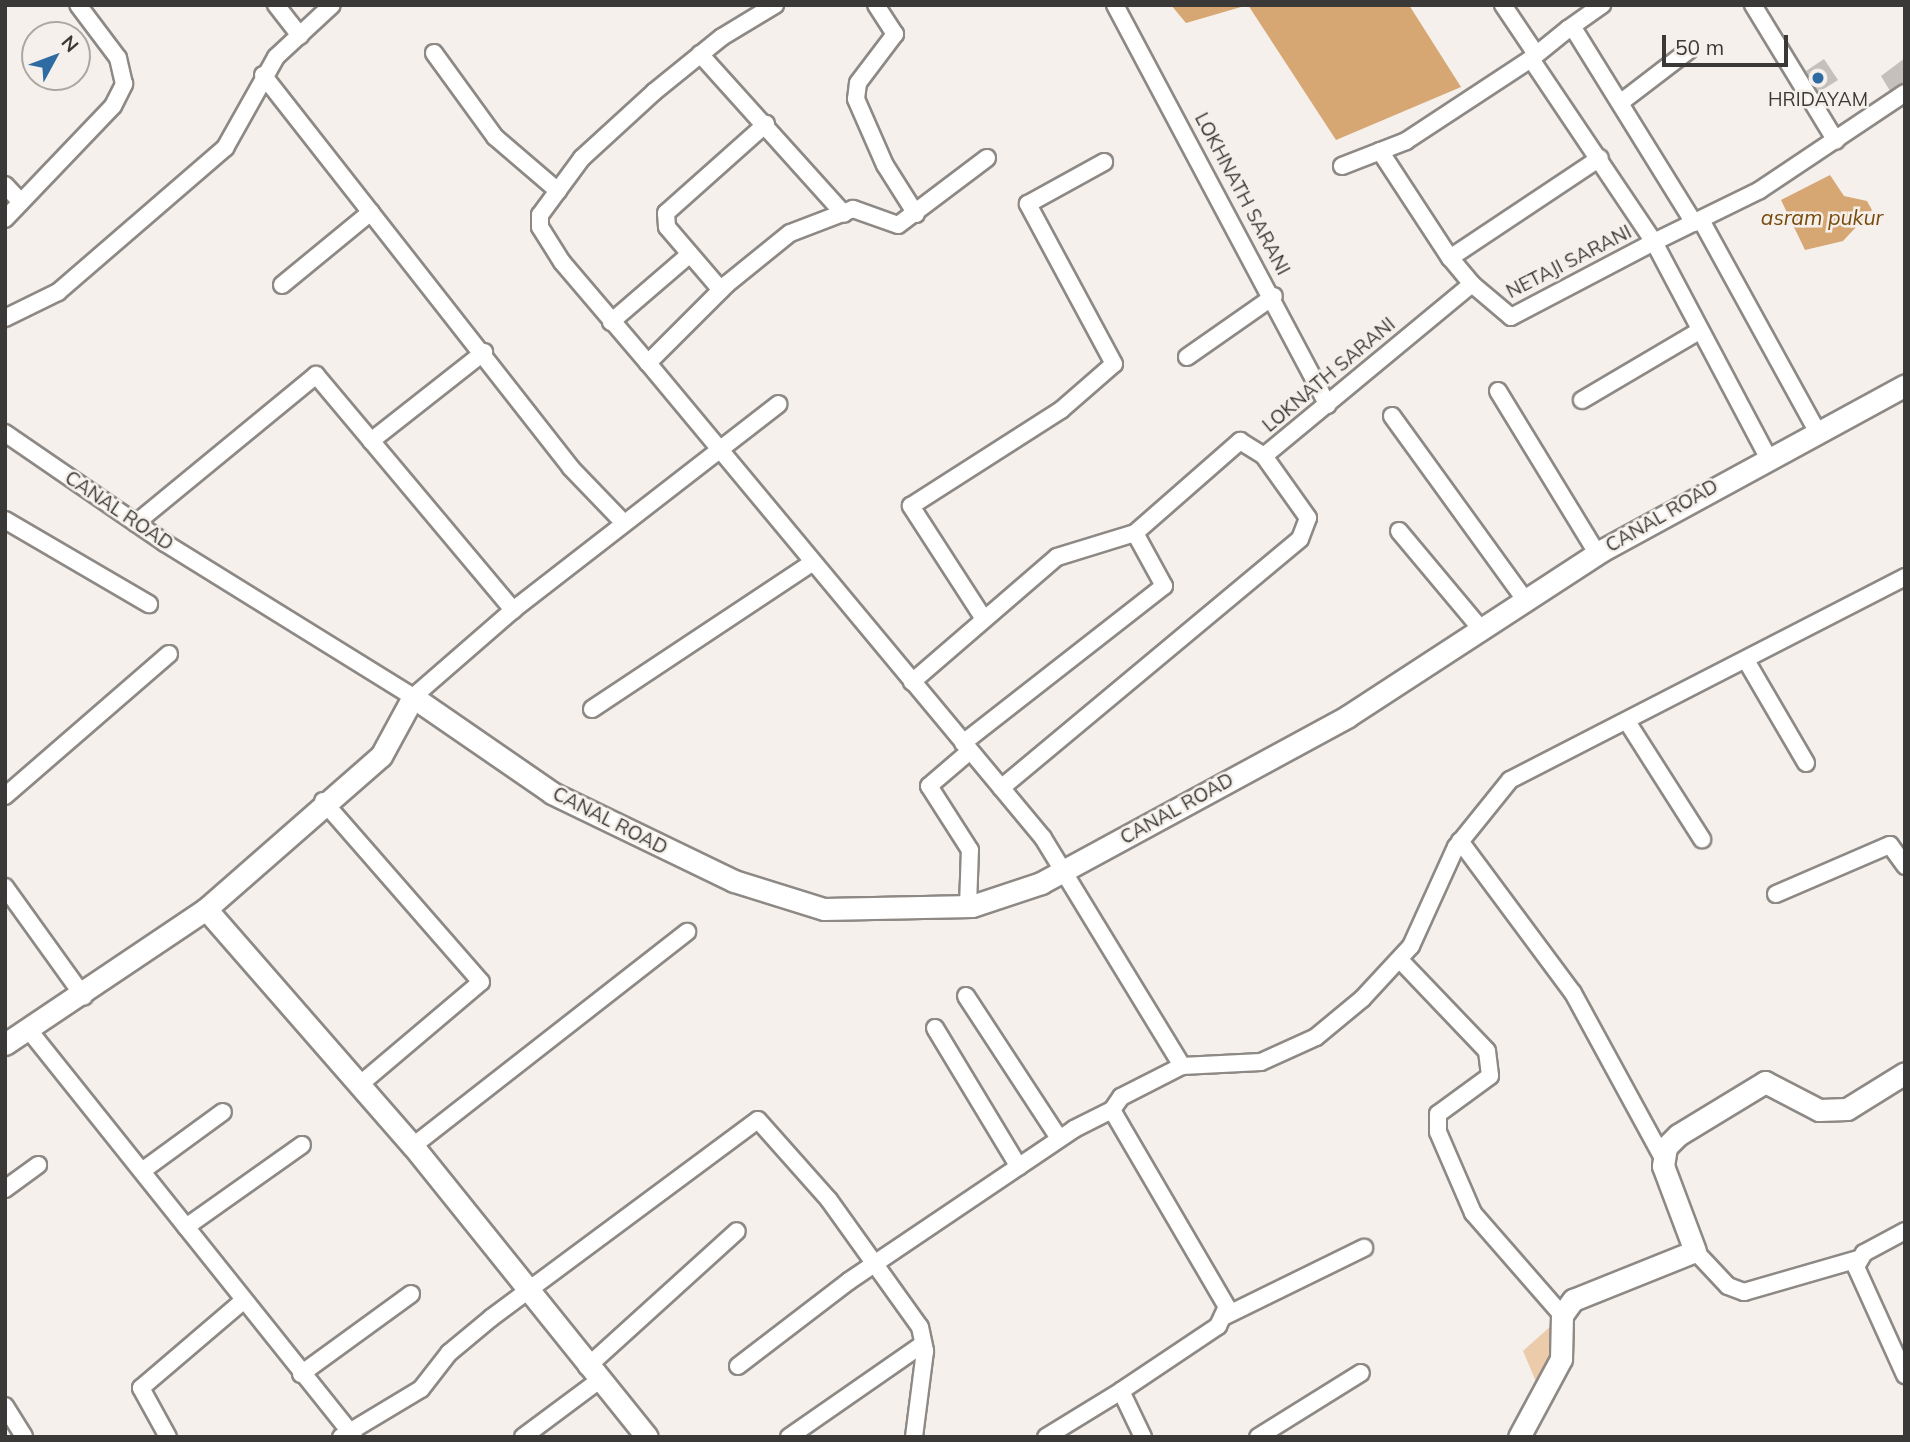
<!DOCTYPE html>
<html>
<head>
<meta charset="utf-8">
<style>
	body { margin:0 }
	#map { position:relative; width:1910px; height:1442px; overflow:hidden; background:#f5f0eb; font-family:Mulish,sans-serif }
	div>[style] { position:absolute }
	.green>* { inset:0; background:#ebcbaa }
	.water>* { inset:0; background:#d6a673 }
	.building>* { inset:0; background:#c5c0bc }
	.roads { filter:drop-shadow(2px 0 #8e8985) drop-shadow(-2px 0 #8e8985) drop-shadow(0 2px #8e8985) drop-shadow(0 -2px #8e8985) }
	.street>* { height:16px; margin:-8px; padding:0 8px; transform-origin:8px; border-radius:8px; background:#fff }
	.secondary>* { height:21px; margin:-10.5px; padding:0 10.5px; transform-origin:10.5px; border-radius:10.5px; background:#fff }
	.dots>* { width:19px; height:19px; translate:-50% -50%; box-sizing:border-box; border:4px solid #f5f0eb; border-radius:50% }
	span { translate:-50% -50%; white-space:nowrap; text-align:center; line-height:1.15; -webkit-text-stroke:5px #f5f0eb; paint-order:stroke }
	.poi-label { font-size:19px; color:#3b3937 }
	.street-label { font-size:19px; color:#3b3937 }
	.water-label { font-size:21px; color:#784b0c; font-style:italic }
	.frame { position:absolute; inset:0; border:7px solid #3b3937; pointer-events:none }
	.north { position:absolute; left:21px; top:21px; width:70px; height:70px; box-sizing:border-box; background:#f5f0eb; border:2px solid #aba7a3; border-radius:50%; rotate:49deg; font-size:19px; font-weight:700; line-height:28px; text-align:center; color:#3b3937 }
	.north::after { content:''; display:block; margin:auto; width:24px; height:32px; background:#2d6ba2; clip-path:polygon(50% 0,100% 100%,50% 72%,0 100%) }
	.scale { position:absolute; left:1662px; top:35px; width:126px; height:32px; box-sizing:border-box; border:4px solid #3b3937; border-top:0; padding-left:9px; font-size:21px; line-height:24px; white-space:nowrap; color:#3b3937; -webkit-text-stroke:5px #f5f0eb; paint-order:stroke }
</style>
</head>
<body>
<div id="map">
	<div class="green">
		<div style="clip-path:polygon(1552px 1325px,1563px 1332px,1542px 1396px,1523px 1351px)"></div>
	</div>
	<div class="water">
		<div style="clip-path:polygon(1171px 5px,1248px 5px,1186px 23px)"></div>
		<div style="clip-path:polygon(1248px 5px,1409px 5px,1461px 87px,1336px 140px)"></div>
		<div style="clip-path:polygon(1830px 175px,1844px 196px,1867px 201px,1872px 210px,1843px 241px,1805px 250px,1781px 200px)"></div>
	</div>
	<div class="building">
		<div style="clip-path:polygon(1905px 58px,1905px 83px,1890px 91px,1881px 76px)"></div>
		<div style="clip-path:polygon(1824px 59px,1838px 80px,1819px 92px,1806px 71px)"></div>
	</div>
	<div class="roads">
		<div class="street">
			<div style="left:276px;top:5px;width:39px;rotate:52deg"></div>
			<div style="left:876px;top:5px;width:35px;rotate:57deg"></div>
			<div style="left:895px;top:34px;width:61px;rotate:127.1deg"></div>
			<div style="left:858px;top:83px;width:16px;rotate:97deg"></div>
			<div style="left:856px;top:99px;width:72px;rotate:66.3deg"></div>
			<div style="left:885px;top:165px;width:58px;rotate:57.7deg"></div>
			<div style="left:1115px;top:5px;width:453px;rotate:62deg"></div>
			<div style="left:1503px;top:5px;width:59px;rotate:56deg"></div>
			<div style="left:1753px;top:5px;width:159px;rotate:58.6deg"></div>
			<div style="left:1568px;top:29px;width:42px;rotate:-35.2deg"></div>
			<div style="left:434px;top:53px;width:104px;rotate:54deg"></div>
			<div style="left:495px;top:137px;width:83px;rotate:40.6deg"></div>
			<div style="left:700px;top:54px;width:215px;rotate:48deg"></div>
			<div style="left:1531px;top:59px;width:48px;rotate:-39deg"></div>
			<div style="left:1568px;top:29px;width:7px;rotate:16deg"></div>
			<div style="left:1575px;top:31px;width:226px;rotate:58.2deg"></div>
			<div style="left:263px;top:75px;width:499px;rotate:51.9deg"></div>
			<div style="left:571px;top:468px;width:76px;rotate:46.1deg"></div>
			<div style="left:1620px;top:103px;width:87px;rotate:-37.5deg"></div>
			<div style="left:1380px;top:151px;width:128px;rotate:56.8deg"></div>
			<div style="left:987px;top:158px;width:111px;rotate:143deg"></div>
			<div style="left:898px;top:225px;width:48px;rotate:-160.4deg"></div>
			<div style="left:853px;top:209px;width:67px;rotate:159.1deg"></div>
			<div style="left:790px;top:233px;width:81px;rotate:141deg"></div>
			<div style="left:727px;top:284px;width:112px;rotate:135deg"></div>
			<div style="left:648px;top:363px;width:618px;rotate:50.25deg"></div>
			<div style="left:1043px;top:838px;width:267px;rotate:58.6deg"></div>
			<div style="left:1182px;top:1066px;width:79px;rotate:-2.9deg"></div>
			<div style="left:1261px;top:1062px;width:60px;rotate:-24.4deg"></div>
			<div style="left:1316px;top:1037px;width:60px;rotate:-39.6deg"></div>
			<div style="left:1362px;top:999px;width:72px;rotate:-47.2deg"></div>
			<div style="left:1411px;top:946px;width:109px;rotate:-65.6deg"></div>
			<div style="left:1456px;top:847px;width:86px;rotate:-51.1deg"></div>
			<div style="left:1510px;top:780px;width:444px;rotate:-27.2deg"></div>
			<div style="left:1342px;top:166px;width:69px;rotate:-21.3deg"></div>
			<div style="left:1406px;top:141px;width:149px;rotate:-33.3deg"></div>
			<div style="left:1531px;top:59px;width:220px;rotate:56.1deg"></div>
			<div style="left:1654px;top:242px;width:118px;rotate:-26.1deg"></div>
			<div style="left:1760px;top:190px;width:174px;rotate:-33.8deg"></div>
			<div style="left:5px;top:185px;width:23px;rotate:47deg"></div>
			<div style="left:5px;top:219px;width:156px;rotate:-46.3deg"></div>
			<div style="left:113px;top:106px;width:25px;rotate:-63deg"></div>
			<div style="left:124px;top:84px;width:27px;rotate:-103deg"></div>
			<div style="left:118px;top:58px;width:66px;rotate:-127deg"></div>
			<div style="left:1701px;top:220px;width:243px;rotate:61.2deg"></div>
			<div style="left:1472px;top:284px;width:51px;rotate:40.2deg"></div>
			<div style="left:1511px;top:317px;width:161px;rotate:-27.7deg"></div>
			<div style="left:1654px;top:242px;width:241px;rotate:62.1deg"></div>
			<div style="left:282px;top:285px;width:115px;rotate:-39.4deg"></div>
			<div style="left:721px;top:290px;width:83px;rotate:-130.6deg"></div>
			<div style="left:667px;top:227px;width:14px;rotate:-94deg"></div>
			<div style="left:666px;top:213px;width:134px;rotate:-41.7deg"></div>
			<div style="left:5px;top:318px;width:59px;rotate:-26.1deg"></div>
			<div style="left:58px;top:292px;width:221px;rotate:-40.8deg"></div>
			<div style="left:225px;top:148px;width:104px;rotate:-60.7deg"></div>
			<div style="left:276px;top:57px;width:76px;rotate:-42.9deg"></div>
			<div style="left:611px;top:322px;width:104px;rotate:-40.7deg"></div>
			<div style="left:1187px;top:357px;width:106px;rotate:-35deg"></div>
			<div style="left:648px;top:363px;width:133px;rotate:-130.4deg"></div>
			<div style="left:562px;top:262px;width:41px;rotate:-122.2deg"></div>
			<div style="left:540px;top:227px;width:12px;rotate:-90deg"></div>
			<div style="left:540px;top:215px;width:71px;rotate:-53.6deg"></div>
			<div style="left:582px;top:158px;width:98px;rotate:-42.5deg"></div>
			<div style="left:654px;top:92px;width:87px;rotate:-39deg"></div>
			<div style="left:722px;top:37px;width:62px;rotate:-31.1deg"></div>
			<div style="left:1498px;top:391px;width:190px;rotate:58.6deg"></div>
			<div style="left:1582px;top:400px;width:136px;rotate:-30.5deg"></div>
			<div style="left:1392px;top:416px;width:227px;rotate:54.1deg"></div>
			<div style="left:5px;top:433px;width:194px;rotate:34.5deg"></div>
			<div style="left:165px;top:543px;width:292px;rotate:31.8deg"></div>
			<div style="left:413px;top:697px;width:133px;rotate:-41deg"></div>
			<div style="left:513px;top:610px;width:336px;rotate:-37.8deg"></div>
			<div style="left:371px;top:441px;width:144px;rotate:-38.2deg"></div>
			<div style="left:1264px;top:456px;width:270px;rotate:-39.6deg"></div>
			<div style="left:1472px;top:284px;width:34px;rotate:-130deg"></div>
			<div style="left:1450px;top:258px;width:180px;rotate:-33.7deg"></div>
			<div style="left:5px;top:520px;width:167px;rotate:30.3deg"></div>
			<div style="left:136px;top:523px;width:233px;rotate:-39.4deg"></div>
			<div style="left:316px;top:375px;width:307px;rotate:50deg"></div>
			<div style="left:1399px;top:531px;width:128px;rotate:50.1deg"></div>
			<div style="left:984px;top:619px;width:135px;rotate:-122.9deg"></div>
			<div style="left:911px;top:506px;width:178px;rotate:-32.6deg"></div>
			<div style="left:1061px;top:410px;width:70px;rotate:-41deg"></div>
			<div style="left:1114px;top:364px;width:182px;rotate:-118.3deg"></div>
			<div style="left:1028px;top:204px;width:87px;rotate:-28.9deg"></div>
			<div style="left:1747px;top:662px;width:117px;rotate:59.7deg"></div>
			<div style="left:912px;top:682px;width:191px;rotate:-40.8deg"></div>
			<div style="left:1057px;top:557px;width:82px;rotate:-17.1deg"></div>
			<div style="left:1135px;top:533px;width:140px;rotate:-41.2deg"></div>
			<div style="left:1240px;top:441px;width:28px;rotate:32deg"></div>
			<div style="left:1264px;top:456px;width:76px;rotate:54.6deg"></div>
			<div style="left:1308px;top:518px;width:22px;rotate:111deg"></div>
			<div style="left:1300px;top:539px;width:389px;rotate:140.2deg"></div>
			<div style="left:592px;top:709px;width:260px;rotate:-33.6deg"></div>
			<div style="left:1628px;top:723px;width:138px;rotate:57.5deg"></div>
			<div style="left:963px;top:743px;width:255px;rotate:-38deg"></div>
			<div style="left:1164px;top:586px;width:60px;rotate:-118.7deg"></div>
			<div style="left:5px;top:796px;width:217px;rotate:-40.9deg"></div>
			<div style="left:323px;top:801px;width:240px;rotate:48.9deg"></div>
			<div style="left:481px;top:982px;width:160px;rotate:139.8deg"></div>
			<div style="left:1460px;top:841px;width:189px;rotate:53.4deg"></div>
			<div style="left:1573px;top:993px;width:186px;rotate:61.4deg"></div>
			<div style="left:5px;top:887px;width:135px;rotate:54.3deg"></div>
			<div style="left:1776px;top:894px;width:124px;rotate:-23.3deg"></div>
			<div style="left:1890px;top:845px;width:26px;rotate:54deg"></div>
			<div style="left:968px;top:906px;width:56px;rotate:-88deg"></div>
			<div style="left:970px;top:850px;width:76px;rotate:-122.6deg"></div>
			<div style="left:929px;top:786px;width:54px;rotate:-40.5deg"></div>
			<div style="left:1401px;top:961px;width:124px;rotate:46.3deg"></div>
			<div style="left:1487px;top:1051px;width:25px;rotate:83deg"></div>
			<div style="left:1490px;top:1076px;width:64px;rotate:143.8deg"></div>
			<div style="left:1438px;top:1114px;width:18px;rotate:90deg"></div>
			<div style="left:1438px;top:1132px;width:88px;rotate:66.6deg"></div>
			<div style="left:1473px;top:1213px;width:135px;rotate:48.9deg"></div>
			<div style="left:966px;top:996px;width:170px;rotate:56.8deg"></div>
			<div style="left:935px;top:1028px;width:162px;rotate:58.9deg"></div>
			<div style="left:28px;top:1029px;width:522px;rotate:51.37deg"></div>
			<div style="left:413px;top:1146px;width:348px;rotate:-38deg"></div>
			<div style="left:142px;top:1171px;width:100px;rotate:-36.1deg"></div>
			<div style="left:5px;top:1189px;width:41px;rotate:-36deg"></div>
			<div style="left:186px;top:1227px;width:142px;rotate:-35.3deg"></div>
			<div style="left:1905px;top:1231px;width:47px;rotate:151.8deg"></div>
			<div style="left:1864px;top:1253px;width:16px;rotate:120deg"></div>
			<div style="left:1856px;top:1267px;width:119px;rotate:65.6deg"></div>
			<div style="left:1695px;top:1251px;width:48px;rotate:46.7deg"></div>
			<div style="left:1728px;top:1286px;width:17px;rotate:21deg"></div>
			<div style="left:1744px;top:1292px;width:119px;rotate:-16.1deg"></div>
			<div style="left:1225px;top:1316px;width:155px;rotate:-26.1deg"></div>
			<div style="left:738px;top:1366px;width:140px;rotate:-37.4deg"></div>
			<div style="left:849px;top:1281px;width:272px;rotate:-34deg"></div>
			<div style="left:1074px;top:1129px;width:42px;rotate:-26.6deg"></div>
			<div style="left:587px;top:1367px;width:202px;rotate:-42.2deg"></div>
			<div style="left:301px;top:1374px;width:136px;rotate:-36deg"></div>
			<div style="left:5px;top:1406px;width:36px;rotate:58deg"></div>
			<div style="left:168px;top:1437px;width:56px;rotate:-118.9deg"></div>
			<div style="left:141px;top:1388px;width:135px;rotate:-40.5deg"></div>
			<div style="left:341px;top:1437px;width:93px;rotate:-31deg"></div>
			<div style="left:421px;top:1389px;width:46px;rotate:-52.1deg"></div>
			<div style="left:449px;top:1353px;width:55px;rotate:-39.8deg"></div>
			<div style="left:491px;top:1318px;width:332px;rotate:-36.6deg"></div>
			<div style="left:758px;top:1120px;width:107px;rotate:48.4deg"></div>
			<div style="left:829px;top:1200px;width:156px;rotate:54.4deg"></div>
			<div style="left:920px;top:1327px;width:25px;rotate:78deg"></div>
			<div style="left:925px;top:1351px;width:87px;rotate:97.3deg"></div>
			<div style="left:523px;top:1437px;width:94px;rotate:-36.7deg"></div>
			<div style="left:789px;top:1437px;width:163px;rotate:-34.8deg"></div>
			<div style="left:1046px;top:1437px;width:88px;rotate:-31.5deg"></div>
			<div style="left:1143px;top:1437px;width:51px;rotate:-115.6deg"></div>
			<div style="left:1121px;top:1391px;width:117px;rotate:-33.8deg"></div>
			<div style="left:1218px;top:1326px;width:21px;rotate:-65deg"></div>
			<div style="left:1227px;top:1307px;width:228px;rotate:-120.3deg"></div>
			<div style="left:1112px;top:1110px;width:16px;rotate:-55deg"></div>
			<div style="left:1121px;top:1097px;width:68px;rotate:-26.9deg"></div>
			<div style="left:1258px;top:1437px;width:121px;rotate:-31.9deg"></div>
		</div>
		<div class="secondary">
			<div style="left:206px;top:909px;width:315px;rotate:48.9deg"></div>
			<div style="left:413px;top:1146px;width:373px;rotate:51.2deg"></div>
			<div style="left:5px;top:1044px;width:242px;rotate:-33.9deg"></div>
			<div style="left:206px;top:909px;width:232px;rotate:-41.2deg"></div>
			<div style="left:381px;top:756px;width:67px;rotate:-61.5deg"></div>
			<div style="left:413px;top:697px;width:169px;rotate:34.6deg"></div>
			<div style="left:552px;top:793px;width:202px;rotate:25.8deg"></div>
			<div style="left:734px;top:881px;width:94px;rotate:17.3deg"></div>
			<div style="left:824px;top:909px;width:148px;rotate:-1.2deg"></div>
			<div style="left:972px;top:906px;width:73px;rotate:-18.4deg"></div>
			<div style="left:1041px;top:883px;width:349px;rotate:-28.5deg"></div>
			<div style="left:1348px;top:716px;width:302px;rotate:-33.1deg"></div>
			<div style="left:1601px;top:551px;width:346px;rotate:-28.6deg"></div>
			<div style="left:1519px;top:1437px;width:89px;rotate:-61.7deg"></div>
			<div style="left:1561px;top:1359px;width:44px;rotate:-88.7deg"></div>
			<div style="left:1562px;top:1315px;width:19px;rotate:-54deg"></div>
			<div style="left:1573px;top:1300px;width:131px;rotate:-21.9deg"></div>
			<div style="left:1695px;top:1251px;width:91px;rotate:-110.6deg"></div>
			<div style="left:1663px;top:1166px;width:19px;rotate:-81deg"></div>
			<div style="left:1666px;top:1147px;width:17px;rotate:-45deg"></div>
			<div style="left:1678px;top:1135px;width:102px;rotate:-31.3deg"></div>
			<div style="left:1765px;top:1082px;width:61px;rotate:27.4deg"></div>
			<div style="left:1819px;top:1110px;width:28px;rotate:-2deg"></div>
			<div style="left:1847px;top:1109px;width:68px;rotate:-31.8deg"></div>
		</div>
	</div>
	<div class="dots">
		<div style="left:1818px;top:78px;background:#2d6ba2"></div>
	</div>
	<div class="poi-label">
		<span style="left:1818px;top:100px">HRIDAYAM</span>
	</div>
	<div class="street-label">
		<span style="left:1242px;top:194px;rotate:62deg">LOKHNATH SARANI</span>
		<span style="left:1569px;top:262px;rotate:-27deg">NETAJI SARANI</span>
		<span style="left:1329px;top:375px;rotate:-40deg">LOKNATH SARANI</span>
		<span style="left:119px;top:511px;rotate:34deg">CANAL ROAD</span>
		<span style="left:1662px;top:516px;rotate:-30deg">CANAL ROAD</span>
		<span style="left:1177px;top:809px;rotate:-29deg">CANAL ROAD</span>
		<span style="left:610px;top:821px;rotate:27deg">CANAL ROAD</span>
	</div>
	<div class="water-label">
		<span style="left:1822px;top:217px">asram pukur</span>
	</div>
	<div class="frame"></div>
	<div class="north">N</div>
	<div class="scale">50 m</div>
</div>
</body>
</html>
